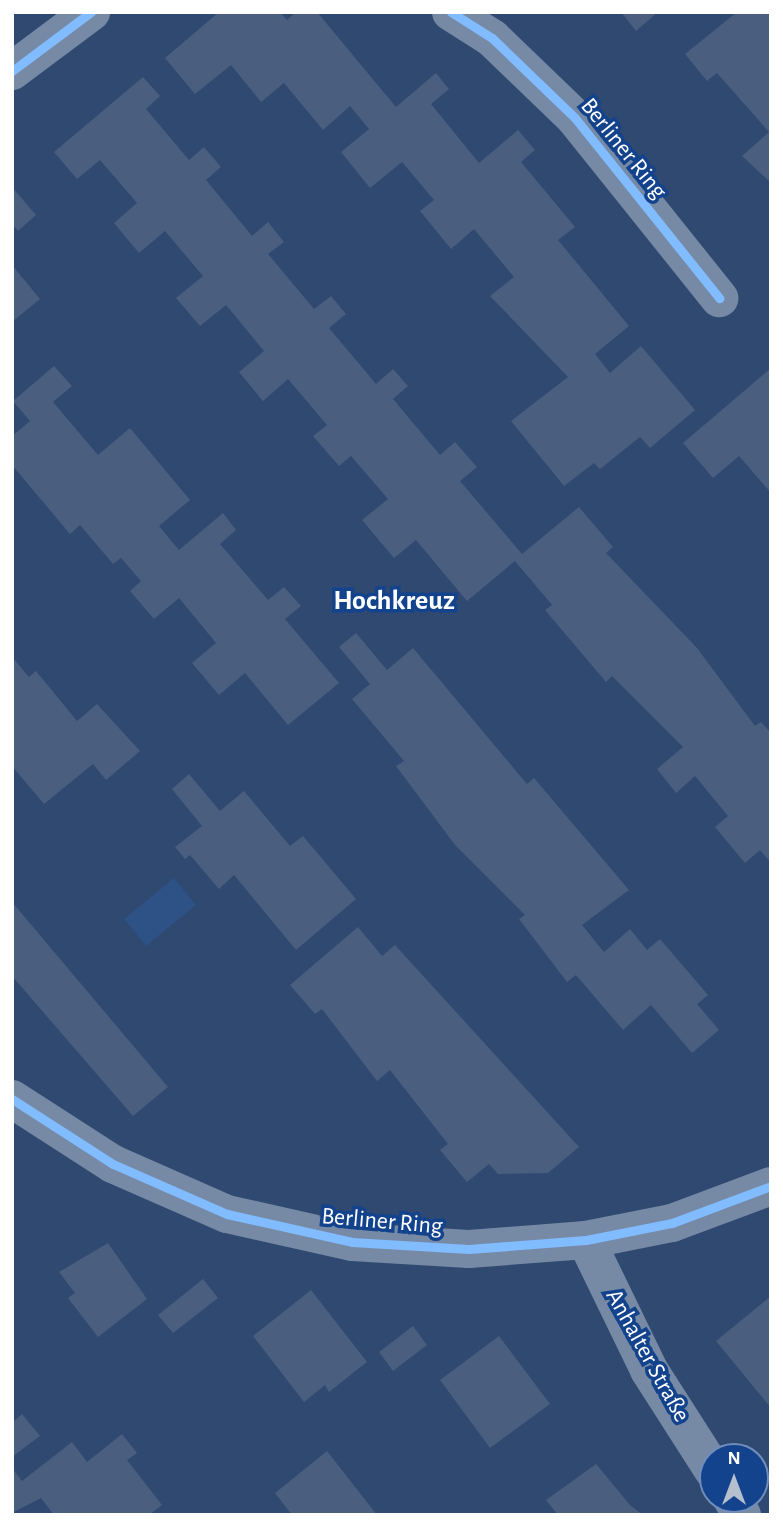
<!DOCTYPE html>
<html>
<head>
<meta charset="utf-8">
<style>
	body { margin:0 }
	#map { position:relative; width:783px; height:1527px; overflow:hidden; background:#2f4971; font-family:"Alegreya Sans",sans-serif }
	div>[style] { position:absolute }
	.water>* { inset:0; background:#2e5186 }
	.building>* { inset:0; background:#4a5f7f }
	.minor>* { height:38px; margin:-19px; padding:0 19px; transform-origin:19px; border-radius:19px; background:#768aa5 }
	.cycleway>* { height:9px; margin:-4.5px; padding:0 4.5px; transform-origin:4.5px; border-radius:4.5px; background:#80bcff }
	span { translate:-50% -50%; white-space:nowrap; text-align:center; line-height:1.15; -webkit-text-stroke:7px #13438d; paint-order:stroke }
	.street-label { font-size:24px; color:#fff }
	.quarter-label { font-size:28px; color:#fff; font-weight:700 }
	.frame { position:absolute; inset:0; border:14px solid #fff; pointer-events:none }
	.north { position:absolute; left:699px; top:1443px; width:70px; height:70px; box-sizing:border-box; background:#13438d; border:2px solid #718ebb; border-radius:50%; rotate:0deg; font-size:19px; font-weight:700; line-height:28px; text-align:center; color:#fff }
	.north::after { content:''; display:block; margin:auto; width:24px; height:32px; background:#b6bfcd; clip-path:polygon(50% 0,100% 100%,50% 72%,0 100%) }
</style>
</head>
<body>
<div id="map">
	<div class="water">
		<div style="clip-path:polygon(174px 878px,196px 905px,146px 946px,124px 919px)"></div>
	</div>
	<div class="building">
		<div style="clip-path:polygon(219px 12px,280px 12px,287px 20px,296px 12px,317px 12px,396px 107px,436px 73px,449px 89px,431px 104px,479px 163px,518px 130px,535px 150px,521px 162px,575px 227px,558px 240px,629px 326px,595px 354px,610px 373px,641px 346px,695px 410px,650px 448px,640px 437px,600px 469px,594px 463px,564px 486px,511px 421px,568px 377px,490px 296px,514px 277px,474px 229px,451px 249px,420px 211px,434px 200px,402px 162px,370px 188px,341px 152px,369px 129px,350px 106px,323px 130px,284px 83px,261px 102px,231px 65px,195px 94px,165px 58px)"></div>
		<div style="clip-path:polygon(621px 12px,658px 12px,636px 31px)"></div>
		<div style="clip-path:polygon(737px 12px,771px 12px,771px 183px,742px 156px,769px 132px,717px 73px,707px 81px,685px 54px)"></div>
		<div style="clip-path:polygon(143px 77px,160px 96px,146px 109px,189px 160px,204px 147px,221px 167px,206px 180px,252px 236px,268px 222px,284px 242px,268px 254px,314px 309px,331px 296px,346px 314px,329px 328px,376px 384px,393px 369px,408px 386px,393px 399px,440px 455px,455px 442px,477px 467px,460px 481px,522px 554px,579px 507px,613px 547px,606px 553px,697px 648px,755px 726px,761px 722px,771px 733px,771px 863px,760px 850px,745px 863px,715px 827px,728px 816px,695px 776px,676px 793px,657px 769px,683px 747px,612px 676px,606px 682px,545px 610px,552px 605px,515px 561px,467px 601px,416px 540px,394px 558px,362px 520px,388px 499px,351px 456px,339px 466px,313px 436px,327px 425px,288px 379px,263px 401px,239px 372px,264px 351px,226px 305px,200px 326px,176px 298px,203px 276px,165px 231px,139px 253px,114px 223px,137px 203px,100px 160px,77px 179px,54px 152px)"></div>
		<div style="clip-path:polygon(12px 187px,36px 215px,18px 231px,12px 224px)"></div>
		<div style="clip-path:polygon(12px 265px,40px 299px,12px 322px)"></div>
		<div style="clip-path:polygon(54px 366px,72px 386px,53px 402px,98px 455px,130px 428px,190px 500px,159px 526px,179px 550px,223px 513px,236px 530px,220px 544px,268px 600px,284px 587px,301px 606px,285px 619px,339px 683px,288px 725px,245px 673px,219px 695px,192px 663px,216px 643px,179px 598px,154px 619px,130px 591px,141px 581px,121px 558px,113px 564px,80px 525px,70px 534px,12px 465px,12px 436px,30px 421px,13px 401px)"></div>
		<div style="clip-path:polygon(771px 368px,771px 493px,739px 456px,713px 478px,683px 443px)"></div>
		<div style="clip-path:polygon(356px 633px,387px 670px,413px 648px,527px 784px,534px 778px,629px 890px,582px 925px,604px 952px,630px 929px,647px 950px,660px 939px,708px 995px,697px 1004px,719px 1030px,692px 1053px,651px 1005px,623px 1030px,576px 975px,567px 982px,519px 919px,525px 915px,455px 845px,396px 766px,404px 761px,352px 699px,370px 684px,339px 647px)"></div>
		<div style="clip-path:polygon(12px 657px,29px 677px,36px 671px,77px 721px,97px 704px,140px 751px,106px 780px,93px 764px,44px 804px,12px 766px)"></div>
		<div style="clip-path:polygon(189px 774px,220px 811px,244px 791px,290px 846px,303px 836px,356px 899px,296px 950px,234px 875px,219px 889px,190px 855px,185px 859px,175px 847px,202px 826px,172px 789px)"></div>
		<div style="clip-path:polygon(12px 902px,168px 1087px,133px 1116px,12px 976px)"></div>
		<div style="clip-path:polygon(358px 927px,382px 956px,395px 945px,579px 1147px,548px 1173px,498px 1174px,489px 1164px,467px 1182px,440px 1150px,448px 1144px,390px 1070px,377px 1081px,322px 1009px,315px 1014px,290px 985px)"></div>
		<div style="clip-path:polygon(108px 1243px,147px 1299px,98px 1337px,68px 1298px,75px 1293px,59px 1272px)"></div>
		<div style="clip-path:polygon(203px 1279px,218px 1298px,173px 1333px,158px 1315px)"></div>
		<div style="clip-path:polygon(311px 1290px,367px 1362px,329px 1392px,325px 1385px,304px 1402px,253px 1336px)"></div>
		<div style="clip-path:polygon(771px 1296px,771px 1408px,716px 1341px)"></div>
		<div style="clip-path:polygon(413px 1326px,427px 1345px,393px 1371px,379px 1352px)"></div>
		<div style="clip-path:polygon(499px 1336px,550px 1404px,490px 1448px,440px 1380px)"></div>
		<div style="clip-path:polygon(22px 1414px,40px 1436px,12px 1457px,12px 1423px)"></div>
		<div style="clip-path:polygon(122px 1434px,137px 1453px,127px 1460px,162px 1505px,149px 1515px,54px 1515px,41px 1498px,12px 1513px,12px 1468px,22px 1481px,72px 1442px,87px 1462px)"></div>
		<div style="clip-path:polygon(327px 1451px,377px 1515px,292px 1515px,275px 1493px)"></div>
		<div style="clip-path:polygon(596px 1464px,630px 1505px,643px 1515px,558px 1515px,546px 1500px)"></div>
	</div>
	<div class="minor">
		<div style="left:451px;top:12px;width:49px;rotate:32.4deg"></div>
		<div style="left:492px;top:38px;width:115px;rotate:43.9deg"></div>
		<div style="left:575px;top:118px;width:231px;rotate:51.3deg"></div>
		<div style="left:12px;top:71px;width:99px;rotate:-36.8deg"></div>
		<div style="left:12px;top:1099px;width:120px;rotate:32.8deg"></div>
		<div style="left:113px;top:1164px;width:124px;rotate:23.7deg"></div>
		<div style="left:227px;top:1214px;width:128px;rotate:12.6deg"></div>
		<div style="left:352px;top:1242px;width:117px;rotate:3.4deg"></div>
		<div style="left:469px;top:1249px;width:117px;rotate:-4.4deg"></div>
		<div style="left:586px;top:1240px;width:88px;rotate:-11.2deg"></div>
		<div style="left:672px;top:1223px;width:106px;rotate:-20.5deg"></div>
		<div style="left:586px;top:1240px;width:144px;rotate:64.1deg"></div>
		<div style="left:649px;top:1370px;width:119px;rotate:57.4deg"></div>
		<div style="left:732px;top:1499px;width:19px;rotate:58deg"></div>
	</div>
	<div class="cycleway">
		<div style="left:451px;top:12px;width:49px;rotate:32.4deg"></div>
		<div style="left:492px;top:38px;width:115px;rotate:43.9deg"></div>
		<div style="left:575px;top:118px;width:231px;rotate:51.3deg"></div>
		<div style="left:12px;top:71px;width:99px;rotate:-36.8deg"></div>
		<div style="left:12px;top:1099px;width:120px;rotate:32.8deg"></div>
		<div style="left:113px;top:1164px;width:124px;rotate:23.7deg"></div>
		<div style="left:227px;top:1214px;width:128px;rotate:12.6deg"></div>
		<div style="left:352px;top:1242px;width:117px;rotate:3.4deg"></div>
		<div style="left:469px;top:1249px;width:117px;rotate:-4.4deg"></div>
		<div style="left:586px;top:1240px;width:88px;rotate:-11.2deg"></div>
		<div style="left:672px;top:1223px;width:106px;rotate:-20.5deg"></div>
	</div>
	<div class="street-label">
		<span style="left:623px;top:149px;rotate:51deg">Berliner Ring</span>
		<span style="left:382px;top:1222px;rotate:5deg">Berliner Ring</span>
		<span style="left:647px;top:1356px;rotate:61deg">Anhalter Straße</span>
	</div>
	<div class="quarter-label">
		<span style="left:394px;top:601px">Hochkreuz</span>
	</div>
	<div class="frame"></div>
	<div class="north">N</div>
</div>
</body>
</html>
